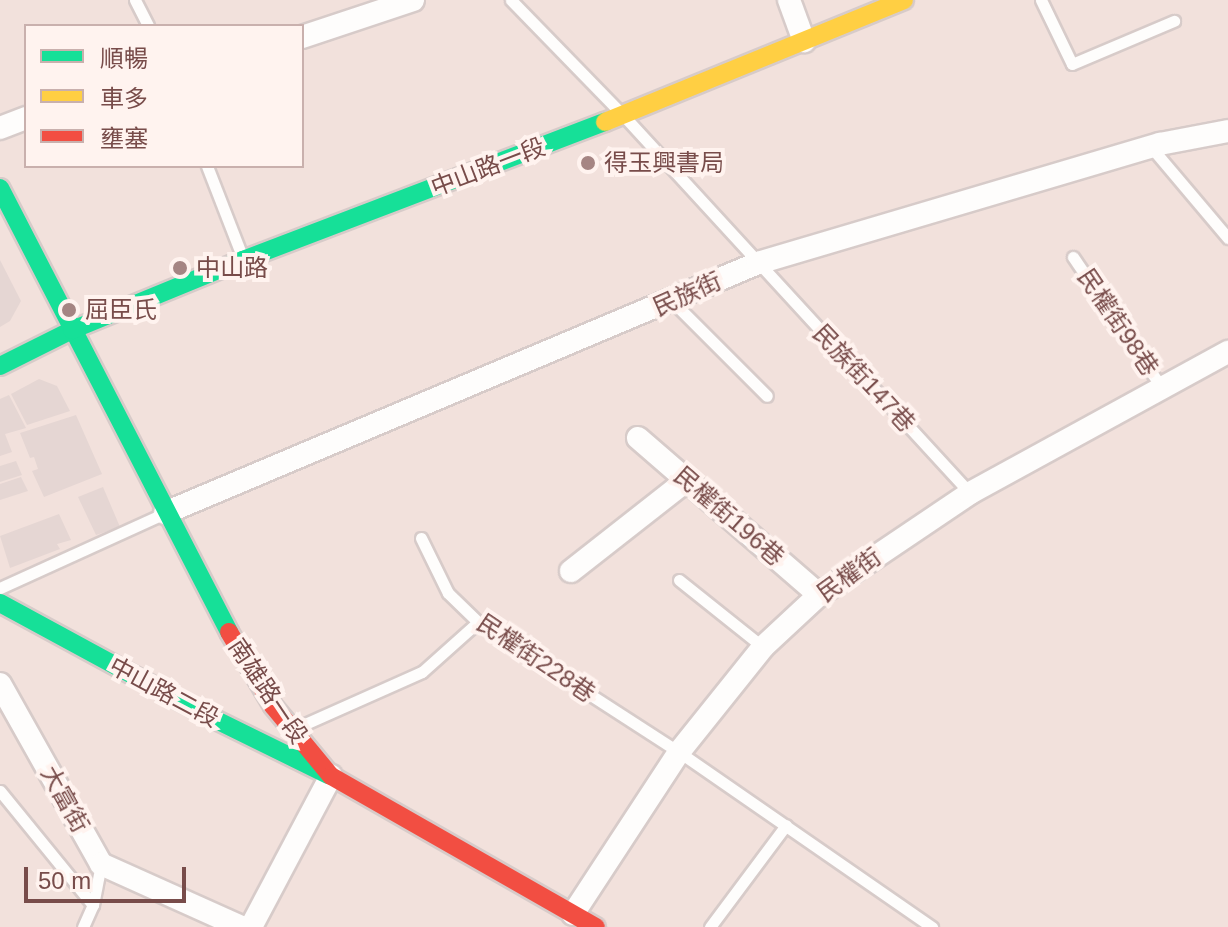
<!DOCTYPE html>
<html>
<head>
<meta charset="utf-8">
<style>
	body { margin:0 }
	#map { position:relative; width:1228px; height:927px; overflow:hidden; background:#f8f0ed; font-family:Helvetica,"Noto Sans TC",sans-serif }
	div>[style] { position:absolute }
	.residential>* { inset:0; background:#f2e1dc }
	.building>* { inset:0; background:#e5d6d3 }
	.roads { filter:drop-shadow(2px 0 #d7cbc9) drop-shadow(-2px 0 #d7cbc9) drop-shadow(0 2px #d7cbc9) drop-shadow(0 -2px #d7cbc9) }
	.lane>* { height:11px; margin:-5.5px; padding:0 5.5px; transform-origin:5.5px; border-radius:5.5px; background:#fefdfc }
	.street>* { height:22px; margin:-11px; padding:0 11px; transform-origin:11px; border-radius:11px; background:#fefdfc }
	.fast>* { height:18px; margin:-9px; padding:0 9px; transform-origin:9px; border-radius:9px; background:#16e098 }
	.slow>* { height:18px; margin:-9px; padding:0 9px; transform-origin:9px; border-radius:9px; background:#ffcf43 }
	.jam>* { height:18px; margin:-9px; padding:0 9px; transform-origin:9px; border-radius:9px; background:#f24e42 }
	.dots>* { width:22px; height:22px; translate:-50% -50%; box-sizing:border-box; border:4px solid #fff3ef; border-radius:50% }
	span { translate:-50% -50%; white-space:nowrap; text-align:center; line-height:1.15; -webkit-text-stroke:8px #fff3ef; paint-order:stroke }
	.poi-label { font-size:24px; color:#784c4a }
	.left { translate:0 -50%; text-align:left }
	.street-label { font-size:24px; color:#784c4a }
	.legend { position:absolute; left:24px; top:24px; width:280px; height:144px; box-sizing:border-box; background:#fff3ef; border:2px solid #c9b0ad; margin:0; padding:10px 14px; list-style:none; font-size:24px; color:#784c4a }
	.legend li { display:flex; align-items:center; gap:16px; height:40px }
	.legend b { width:40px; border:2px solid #c9b0ad }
	.scale { position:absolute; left:24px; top:867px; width:162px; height:36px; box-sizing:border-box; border:4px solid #784c4a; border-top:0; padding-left:10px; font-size:24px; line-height:28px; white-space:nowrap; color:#784c4a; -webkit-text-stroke:6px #fff3ef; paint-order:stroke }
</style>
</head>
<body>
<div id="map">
	<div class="residential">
		<div style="clip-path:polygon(evenodd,0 0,1228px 0,1228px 927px,0 927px,0 0,26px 26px,302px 26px,302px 166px,26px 166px,26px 26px)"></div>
	</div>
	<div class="building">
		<div style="clip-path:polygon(0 260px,21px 301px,10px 321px,0 327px)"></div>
		<div style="clip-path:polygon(39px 379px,57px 386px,70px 411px,27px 425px,11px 394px)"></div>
		<div style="clip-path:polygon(9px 395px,26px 428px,5px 434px,12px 452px,0 456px,0 399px)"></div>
		<div style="clip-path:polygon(76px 415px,102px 474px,44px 497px,32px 471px,38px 469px,34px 457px,30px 458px,20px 433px)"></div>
		<div style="clip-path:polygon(16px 461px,22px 475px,0 482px,0 466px)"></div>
		<div style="clip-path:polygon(21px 477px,28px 491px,0 500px,0 484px)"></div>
		<div style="clip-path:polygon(103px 487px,120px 527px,96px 535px,78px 497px)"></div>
		<div style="clip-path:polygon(59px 514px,71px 540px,57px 544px,60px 549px,10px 568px,0 536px)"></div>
	</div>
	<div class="roads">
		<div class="lane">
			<div style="left:135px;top:0;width:29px;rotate:63deg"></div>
			<div style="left:511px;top:0;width:161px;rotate:45.8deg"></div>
			<div style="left:623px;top:115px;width:513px;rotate:47.45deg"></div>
			<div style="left:1041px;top:0;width:71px;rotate:64.2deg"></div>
			<div style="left:1072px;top:64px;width:111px;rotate:-22.9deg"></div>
			<div style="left:1151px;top:147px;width:119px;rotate:49.8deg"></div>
			<div style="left:207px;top:166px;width:100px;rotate:68.8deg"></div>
			<div style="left:1073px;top:257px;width:158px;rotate:55.8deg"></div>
			<div style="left:672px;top:301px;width:134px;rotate:45deg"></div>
			<div style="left:421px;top:538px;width:61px;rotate:63.9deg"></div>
			<div style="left:448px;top:593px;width:42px;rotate:44deg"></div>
			<div style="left:478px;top:622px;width:239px;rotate:32.9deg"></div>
			<div style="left:679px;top:752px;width:308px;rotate:34.7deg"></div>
			<div style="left:679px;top:580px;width:107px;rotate:38.6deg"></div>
			<div style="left:0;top:588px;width:177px;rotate:-24.4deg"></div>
			<div style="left:296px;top:728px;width:138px;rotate:-24deg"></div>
			<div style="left:422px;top:672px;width:75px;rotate:-41.8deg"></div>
			<div style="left:0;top:791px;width:147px;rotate:50.8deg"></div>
			<div style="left:83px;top:927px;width:24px;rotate:-66deg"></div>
			<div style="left:93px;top:905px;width:42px;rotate:-79deg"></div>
			<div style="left:710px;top:927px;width:127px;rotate:-53.3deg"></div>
		</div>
		<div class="street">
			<div style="left:789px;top:0;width:44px;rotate:69.9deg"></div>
			<div style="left:302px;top:37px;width:117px;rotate:-18.4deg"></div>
			<div style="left:0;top:128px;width:28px;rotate:-21deg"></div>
			<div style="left:638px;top:438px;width:240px;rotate:40.9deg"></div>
			<div style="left:165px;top:513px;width:644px;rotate:-22.86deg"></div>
			<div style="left:758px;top:263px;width:419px;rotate:-16.5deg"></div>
			<div style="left:1160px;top:144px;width:69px;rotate:-10.8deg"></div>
			<div style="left:571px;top:571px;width:147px;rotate:-38.1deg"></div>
			<div style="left:0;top:684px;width:206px;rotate:60.7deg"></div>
			<div style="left:101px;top:864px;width:154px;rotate:24.2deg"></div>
			<div style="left:573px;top:914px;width:194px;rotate:-56.8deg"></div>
			<div style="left:679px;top:752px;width:134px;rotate:-51.3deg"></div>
			<div style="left:763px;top:647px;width:76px;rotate:-42.9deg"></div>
			<div style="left:819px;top:595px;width:182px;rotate:-34deg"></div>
			<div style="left:970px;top:493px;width:294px;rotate:-28.7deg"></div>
			<div style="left:251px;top:927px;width:171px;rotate:-62.1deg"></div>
		</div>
		<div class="fast">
			<div style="left:0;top:188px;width:500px;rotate:62.7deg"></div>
			<div style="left:0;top:366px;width:80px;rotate:-26.6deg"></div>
			<div style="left:72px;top:330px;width:185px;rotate:-22.3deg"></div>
			<div style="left:243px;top:260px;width:387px;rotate:-20.9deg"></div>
			<div style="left:0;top:603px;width:234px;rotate:28.5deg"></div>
			<div style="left:206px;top:715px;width:136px;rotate:26.2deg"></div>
		</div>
		<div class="slow">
			<div style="left:605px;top:122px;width:323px;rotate:-22.2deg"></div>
		</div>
		<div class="jam">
			<div style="left:229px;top:632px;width:86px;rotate:59.3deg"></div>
			<div style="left:273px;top:706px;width:91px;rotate:50.4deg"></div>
			<div style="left:331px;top:776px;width:305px;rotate:29.7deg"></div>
		</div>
	</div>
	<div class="dots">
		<div style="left:588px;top:163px;background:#a58583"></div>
		<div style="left:180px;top:268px;background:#a58583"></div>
		<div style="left:69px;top:310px;background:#a58583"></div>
	</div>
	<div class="poi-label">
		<span class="left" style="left:604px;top:163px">得玉興書局</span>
		<span class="left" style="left:196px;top:268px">中山路</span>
		<span class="left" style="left:85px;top:310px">屈臣氏</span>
	</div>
	<div class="street-label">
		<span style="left:488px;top:167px;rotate:-21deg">中山路一段</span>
		<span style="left:687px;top:294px;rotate:-24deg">民族街</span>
		<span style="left:1118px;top:322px;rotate:56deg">民權街98巷</span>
		<span style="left:864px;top:378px;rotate:47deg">民族街147巷</span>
		<span style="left:729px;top:516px;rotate:41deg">民權街196巷</span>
		<span style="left:849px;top:575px;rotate:-36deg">民權街</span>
		<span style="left:536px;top:658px;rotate:34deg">民權街228巷</span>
		<span style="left:268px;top:691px;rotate:56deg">南雄路一段</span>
		<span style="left:164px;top:692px;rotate:28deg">中山路二段</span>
		<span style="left:65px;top:799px;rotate:61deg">大富街</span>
	</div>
	<ul class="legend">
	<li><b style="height:10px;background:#16e098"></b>順暢</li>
	<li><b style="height:10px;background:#ffcf43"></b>車多</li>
	<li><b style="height:10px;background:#f24e42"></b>壅塞</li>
	</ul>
	<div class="scale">50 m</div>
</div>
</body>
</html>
